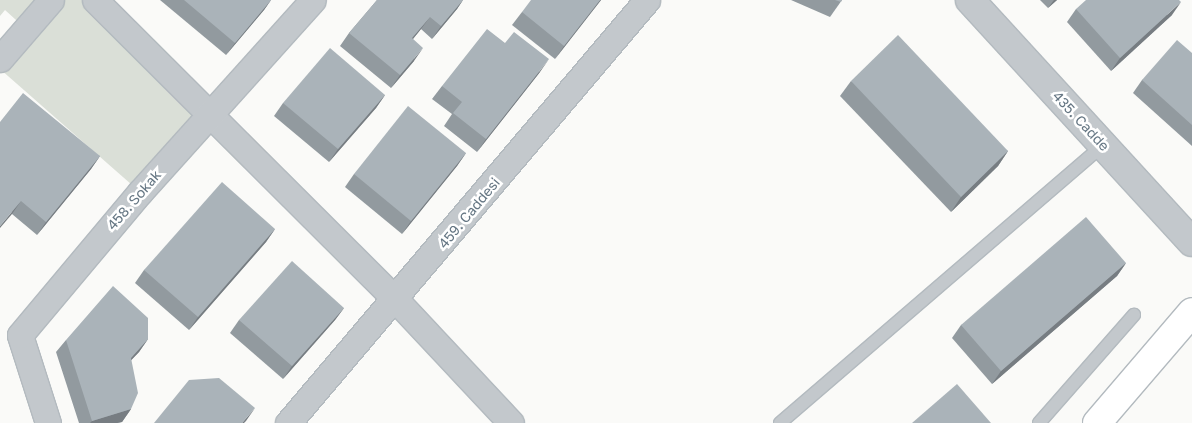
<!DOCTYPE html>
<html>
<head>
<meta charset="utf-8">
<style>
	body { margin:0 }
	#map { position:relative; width:1192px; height:423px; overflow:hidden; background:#fafaf8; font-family:"Golos Text",sans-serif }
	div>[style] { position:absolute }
	.green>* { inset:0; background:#dadfd7 }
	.roads { filter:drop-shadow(1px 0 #b3babf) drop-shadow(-1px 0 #b3babf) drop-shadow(0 1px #b3babf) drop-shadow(0 -1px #b3babf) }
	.service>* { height:12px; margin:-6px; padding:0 6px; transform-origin:6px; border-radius:6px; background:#c3c8cc }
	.minor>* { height:25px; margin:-12.5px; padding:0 12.5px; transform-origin:12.5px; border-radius:12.5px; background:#c3c8cc }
	.tertiary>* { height:28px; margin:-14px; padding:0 14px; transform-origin:14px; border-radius:14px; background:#c3c8cc }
	.secondary>* { height:28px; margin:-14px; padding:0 14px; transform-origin:14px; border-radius:14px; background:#fff }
	.wall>* { inset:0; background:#929a9f }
	.shaded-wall>* { inset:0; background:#777d82 }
	.building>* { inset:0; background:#aab3b9 }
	span { translate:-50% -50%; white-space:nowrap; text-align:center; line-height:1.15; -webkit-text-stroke:5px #fff; paint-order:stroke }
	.street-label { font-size:14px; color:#657683 }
</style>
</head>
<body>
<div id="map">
	<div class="green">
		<div style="clip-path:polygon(0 0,95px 0,211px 115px,140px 192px,0 69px,26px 29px,5px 10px,0 16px)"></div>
	</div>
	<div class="roads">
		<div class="service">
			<div style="left:780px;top:423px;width:426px;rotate:-40.7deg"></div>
			<div style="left:1039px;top:423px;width:144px;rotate:-48.7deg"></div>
		</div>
		<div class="minor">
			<div style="left:95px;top:0;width:425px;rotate:44.9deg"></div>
			<div style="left:396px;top:300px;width:168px;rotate:46.9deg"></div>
			<div style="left:0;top:59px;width:78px;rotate:-49.2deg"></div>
			<div style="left:48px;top:423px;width:92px;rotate:-107.7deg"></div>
			<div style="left:20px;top:335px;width:187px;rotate:-50deg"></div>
			<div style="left:140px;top:192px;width:258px;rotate:-48deg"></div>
			<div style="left:288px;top:423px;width:555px;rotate:-49.68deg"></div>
		</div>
		<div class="tertiary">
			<div style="left:970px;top:0;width:328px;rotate:47.5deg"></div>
		</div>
		<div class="secondary">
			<div style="left:1097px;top:423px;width:146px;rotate:-49.4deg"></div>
		</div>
	</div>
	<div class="wall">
		<div style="clip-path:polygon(160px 0,271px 0,264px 10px,226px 55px)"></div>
		<div style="clip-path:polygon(377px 0,463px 0,457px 9px,432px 39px,421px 29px,413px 39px,414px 61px,391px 88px,340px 46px,349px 33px)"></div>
		<div style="clip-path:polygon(601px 0,555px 59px,512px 25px,522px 12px)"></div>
		<div style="clip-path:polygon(791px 0,842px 0,830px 17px)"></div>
		<div style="clip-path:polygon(1040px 0,1057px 0,1048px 8px)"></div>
		<div style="clip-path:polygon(1076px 9px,1172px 15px,1111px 71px,1067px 22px)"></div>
		<div style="clip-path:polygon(1192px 53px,1192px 146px,1133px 93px,1142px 80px)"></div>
		<div style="clip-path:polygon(540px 72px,477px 152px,444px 126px,452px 114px,432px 99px,442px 86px)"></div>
		<div style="clip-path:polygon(851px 81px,1008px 151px,998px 166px,951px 212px,840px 96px)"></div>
		<div style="clip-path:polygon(385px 95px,376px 108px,329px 162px,274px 116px,283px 103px)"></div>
		<div style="clip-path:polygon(0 122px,100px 156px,91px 169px,37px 235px,12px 214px)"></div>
		<div style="clip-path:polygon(466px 153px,457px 166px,402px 234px,345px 187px,354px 174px)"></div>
		<div style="clip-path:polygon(275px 229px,266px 242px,189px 330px,135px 283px,144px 270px)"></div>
		<div style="clip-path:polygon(1126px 263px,1117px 276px,992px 384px,952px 338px,961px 325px)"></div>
		<div style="clip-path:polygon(344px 308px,335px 320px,283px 379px,230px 333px,239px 320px)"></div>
		<div style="clip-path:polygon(148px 339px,139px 352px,131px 360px,131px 409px,122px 422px,117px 423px,79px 423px,56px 352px,66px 340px)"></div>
	</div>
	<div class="shaded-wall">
		<div style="clip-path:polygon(271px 0,264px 10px,226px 55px,235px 43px)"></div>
		<div style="clip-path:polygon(463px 0,457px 9px,432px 39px,441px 26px)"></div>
		<div style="clip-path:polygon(600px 0,601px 0,555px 59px,564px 46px)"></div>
		<div style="clip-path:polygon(1054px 0,1057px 0,1048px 8px)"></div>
		<div style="clip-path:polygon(1181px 2px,1172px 15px,1111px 71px,1120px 58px)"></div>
		<div style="clip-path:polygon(430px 17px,421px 29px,403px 51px,412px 38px)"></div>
		<div style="clip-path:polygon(423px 48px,414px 61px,391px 88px,400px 75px)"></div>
		<div style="clip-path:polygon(549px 59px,540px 72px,477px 152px,486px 139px)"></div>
		<div style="clip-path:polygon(385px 95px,376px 108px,329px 162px,338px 149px)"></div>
		<div style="clip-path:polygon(1008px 151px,998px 166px,951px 212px,961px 197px)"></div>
		<div style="clip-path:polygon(466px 153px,457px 166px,402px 234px,411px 221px)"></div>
		<div style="clip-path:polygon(100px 156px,91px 169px,37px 235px,46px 222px)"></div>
		<div style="clip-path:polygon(21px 201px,12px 214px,0 228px,0 226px)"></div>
		<div style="clip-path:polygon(275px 229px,266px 242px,189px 330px,198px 317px)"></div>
		<div style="clip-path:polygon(1126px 263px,1117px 276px,992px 384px,1001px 371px)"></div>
		<div style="clip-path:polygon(344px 308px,335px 320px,283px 379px,292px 366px)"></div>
		<div style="clip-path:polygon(148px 339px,139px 352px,121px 371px,131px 358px)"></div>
		<div style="clip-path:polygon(255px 408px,246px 421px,244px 423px,242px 423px)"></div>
		<div style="clip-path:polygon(131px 409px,122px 422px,117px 423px,90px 423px,92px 421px)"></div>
	</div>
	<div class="building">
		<div style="clip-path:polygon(184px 0,271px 0,235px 43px)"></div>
		<div style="clip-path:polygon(377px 0,463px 0,441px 26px,430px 17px,412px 38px,423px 48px,400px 75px,349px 33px)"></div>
		<div style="clip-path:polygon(531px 0,600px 0,564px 46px,522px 12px)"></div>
		<div style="clip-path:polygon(835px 0,842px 0,841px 2px)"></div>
		<div style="clip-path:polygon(1086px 0,1179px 0,1181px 2px,1120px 58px,1076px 9px)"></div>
		<div style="clip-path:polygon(487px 29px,505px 43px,514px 32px,549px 59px,486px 139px,453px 113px,462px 102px,442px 86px)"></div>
		<div style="clip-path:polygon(898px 35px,1008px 151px,961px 197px,851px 81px)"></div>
		<div style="clip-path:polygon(1177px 40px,1192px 53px,1192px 125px,1142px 80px)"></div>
		<div style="clip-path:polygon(330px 48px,385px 95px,338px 149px,283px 103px)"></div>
		<div style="clip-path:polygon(23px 93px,100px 156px,46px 222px,21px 201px,0 226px,0 122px)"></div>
		<div style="clip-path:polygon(408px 106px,466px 153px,411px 221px,354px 174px)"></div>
		<div style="clip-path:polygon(222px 182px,275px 229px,198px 317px,144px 270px)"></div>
		<div style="clip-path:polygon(1086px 217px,1126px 263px,1001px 371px,961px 325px)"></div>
		<div style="clip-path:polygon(292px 261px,344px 308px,292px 366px,239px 320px)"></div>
		<div style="clip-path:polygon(113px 286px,148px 318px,148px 339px,131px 358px,138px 393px,131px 409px,92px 421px,66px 340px)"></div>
		<div style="clip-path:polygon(219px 378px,255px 408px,242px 423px,154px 423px,189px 380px)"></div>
		<div style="clip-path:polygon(957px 384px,991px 423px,912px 423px)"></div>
	</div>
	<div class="street-label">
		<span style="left:1081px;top:121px;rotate:47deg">435. Cadde</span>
		<span style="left:134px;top:200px;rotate:-49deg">458. Sokak</span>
		<span style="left:469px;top:213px;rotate:-50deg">459. Caddesi</span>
	</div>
</div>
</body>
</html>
